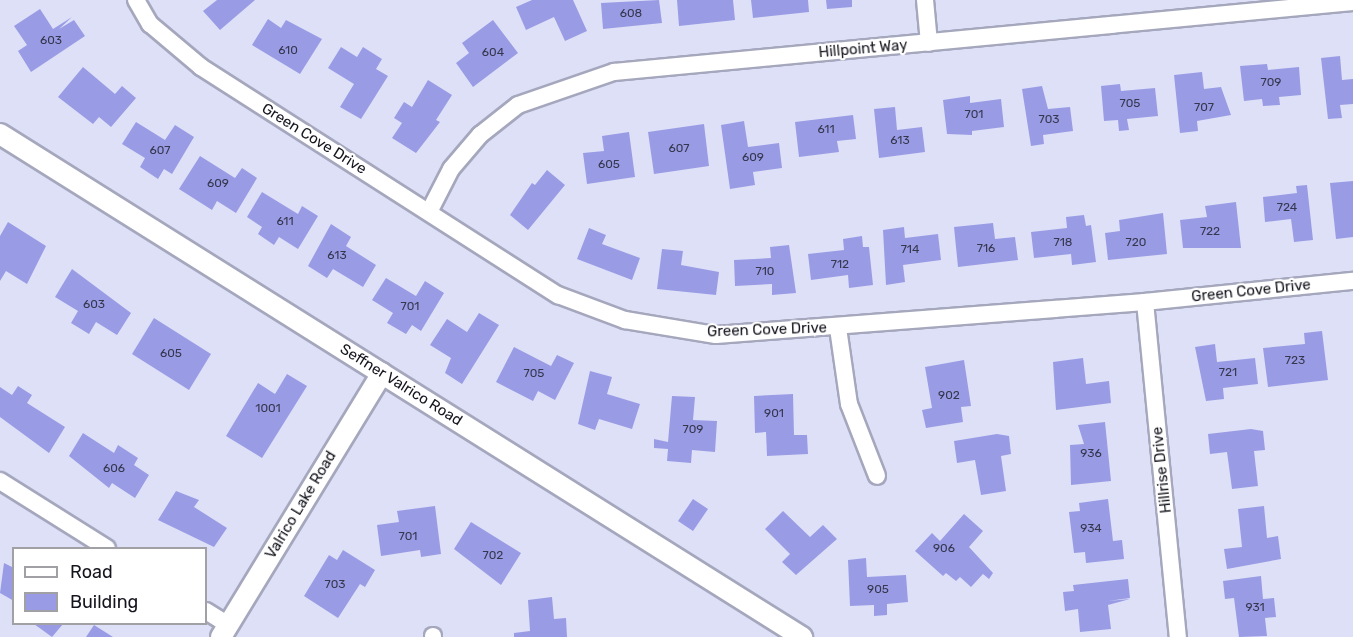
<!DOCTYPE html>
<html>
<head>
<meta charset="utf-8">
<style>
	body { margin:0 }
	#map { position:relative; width:1353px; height:637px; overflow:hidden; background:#dee0f8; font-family:Rubik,sans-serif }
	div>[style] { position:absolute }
	.building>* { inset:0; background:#999ce4 }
	.roads { filter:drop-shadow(2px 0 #a5a7bd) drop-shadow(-2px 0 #a5a7bd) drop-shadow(0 2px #a5a7bd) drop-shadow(0 -2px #a5a7bd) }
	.minor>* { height:16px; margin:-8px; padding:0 8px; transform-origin:8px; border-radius:8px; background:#fff }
	.tertiary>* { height:20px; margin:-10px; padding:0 10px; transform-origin:10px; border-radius:10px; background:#fff }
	span { translate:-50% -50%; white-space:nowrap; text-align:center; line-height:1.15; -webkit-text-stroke:4.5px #fff; paint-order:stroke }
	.number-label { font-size:12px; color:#35374f }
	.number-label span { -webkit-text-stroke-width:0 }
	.street-label { font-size:15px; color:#14151d }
	.legend { position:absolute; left:12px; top:547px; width:195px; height:78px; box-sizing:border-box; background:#fff; border:2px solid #a1a1a5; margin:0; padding:8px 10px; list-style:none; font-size:18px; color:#14151d }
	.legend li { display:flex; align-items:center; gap:12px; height:30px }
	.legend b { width:30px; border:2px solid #a1a1a5 }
</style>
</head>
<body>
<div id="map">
	<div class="building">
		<div style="clip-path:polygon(217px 0,255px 0,220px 30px,203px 11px)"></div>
		<div style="clip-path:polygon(532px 0,573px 0,587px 31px,565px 41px,554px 17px,526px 30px,516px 7px)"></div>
		<div style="clip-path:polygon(659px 0,662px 23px,603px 29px,601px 3px)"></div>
		<div style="clip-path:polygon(677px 0,733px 0,735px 20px,679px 26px)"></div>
		<div style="clip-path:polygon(751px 0,808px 0,809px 12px,753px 18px)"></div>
		<div style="clip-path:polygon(826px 0,852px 0,852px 7px,827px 9px)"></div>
		<div style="clip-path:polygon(40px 9px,53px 29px,72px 17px,59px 29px,74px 20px,85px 36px,31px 72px,18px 51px,27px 45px,14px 26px)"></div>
		<div style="clip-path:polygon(268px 19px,281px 28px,286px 20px,322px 39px,300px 74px,252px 45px)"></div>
		<div style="clip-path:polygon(493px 20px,518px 53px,473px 87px,456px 63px,469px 53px,462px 43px)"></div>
		<div style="clip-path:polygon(341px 47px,357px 57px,363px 47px,382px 59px,376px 69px,388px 76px,361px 119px,340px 107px,354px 84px,328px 68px)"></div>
		<div style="clip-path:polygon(1340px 56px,1342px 80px,1353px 79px,1353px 104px,1340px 105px,1342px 118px,1328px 119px,1321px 58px)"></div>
		<div style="clip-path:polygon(1267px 64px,1268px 70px,1299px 67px,1301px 95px,1279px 97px,1280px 105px,1263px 106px,1262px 99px,1244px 101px,1240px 66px)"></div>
		<div style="clip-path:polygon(83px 67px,115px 94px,122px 86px,136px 98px,111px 127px,99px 117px,93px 124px,58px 97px)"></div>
		<div style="clip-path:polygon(1202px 72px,1204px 89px,1221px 87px,1231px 115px,1197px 121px,1198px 131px,1180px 133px,1174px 75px)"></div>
		<div style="clip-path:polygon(428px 80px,452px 95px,436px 120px,440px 122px,416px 153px,392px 138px,402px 123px,394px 118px,404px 102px,412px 107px)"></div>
		<div style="clip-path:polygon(1120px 84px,1121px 91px,1155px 88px,1158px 116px,1127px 119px,1129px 130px,1119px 131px,1118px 120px,1104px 121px,1101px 86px)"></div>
		<div style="clip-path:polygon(1042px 86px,1048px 109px,1070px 107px,1073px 131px,1043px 135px,1044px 144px,1031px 146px,1022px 89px)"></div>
		<div style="clip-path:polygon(970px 96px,970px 103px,1001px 99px,1004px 127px,972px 131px,972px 135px,947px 134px,943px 100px)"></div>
		<div style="clip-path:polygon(895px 107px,897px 130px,922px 127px,925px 152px,879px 158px,874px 109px)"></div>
		<div style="clip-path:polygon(853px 115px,856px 139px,837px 141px,839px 152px,799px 157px,795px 122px)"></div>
		<div style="clip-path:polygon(744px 121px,748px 147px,779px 143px,782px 168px,753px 172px,755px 185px,730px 189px,721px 125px)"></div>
		<div style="clip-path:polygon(136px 122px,165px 140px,175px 125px,194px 137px,172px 174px,164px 169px,158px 179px,140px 167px,145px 158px,122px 144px)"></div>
		<div style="clip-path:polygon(704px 124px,709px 166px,654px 174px,648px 132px)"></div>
		<div style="clip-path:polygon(629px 132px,635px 177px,587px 184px,583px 153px,604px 151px,602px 136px)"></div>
		<div style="clip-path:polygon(200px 156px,235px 178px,242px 168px,257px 178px,236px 213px,217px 201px,212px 210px,179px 189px)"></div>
		<div style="clip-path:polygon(547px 170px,565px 185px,528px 230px,510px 215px,532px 183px,535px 185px)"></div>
		<div style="clip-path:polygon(1353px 181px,1353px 237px,1336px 239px,1330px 183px)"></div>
		<div style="clip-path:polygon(1307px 185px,1313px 240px,1294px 242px,1291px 219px,1265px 222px,1263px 197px,1297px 193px,1296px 186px)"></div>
		<div style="clip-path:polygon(262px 192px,298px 214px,302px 206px,318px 216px,298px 249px,279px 237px,274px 245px,258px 234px,262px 227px,247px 217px)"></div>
		<div style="clip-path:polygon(1236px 202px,1241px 248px,1183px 248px,1180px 220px,1207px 217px,1205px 206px)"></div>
		<div style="clip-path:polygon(1163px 213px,1167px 254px,1108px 260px,1105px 233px,1120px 231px,1119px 220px)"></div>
		<div style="clip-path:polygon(1084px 215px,1086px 226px,1091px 225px,1096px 262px,1072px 265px,1071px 254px,1034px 258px,1031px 232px,1067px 228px,1066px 217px)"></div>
		<div style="clip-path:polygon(8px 222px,46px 246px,27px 284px,6px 271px,0 281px,0 236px)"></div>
		<div style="clip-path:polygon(993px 223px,995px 239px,1015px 237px,1018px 260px,958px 267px,954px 227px)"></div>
		<div style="clip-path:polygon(331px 224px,351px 237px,346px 246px,376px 265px,363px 287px,333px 269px,327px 278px,308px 266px)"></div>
		<div style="clip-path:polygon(904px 227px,905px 238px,938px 234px,941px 260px,903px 265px,905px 282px,886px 285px,883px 230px)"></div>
		<div style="clip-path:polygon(589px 228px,606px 235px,602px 244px,640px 258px,632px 280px,577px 259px)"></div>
		<div style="clip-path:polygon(862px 236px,863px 247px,869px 247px,873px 285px,849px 288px,848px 275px,811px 280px,808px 254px,844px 250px,843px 239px)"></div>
		<div style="clip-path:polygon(789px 245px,796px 293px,772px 295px,772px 284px,735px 286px,734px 260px,771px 258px,770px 247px)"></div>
		<div style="clip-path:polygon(662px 249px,683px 251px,681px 265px,719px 272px,716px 295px,657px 289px)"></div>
		<div style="clip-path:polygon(72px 269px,131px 313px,117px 335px,96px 322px,89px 334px,71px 323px,78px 311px,55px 297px)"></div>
		<div style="clip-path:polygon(386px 278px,416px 296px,425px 281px,444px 293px,421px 331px,412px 325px,406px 334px,387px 323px,393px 313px,372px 300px)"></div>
		<div style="clip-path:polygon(479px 313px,499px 325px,462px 384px,445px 373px,451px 358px,430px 345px,447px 319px,467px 332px)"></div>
		<div style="clip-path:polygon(154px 318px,211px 354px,189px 390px,132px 354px)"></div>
		<div style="clip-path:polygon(1322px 331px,1328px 380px,1268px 387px,1263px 348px,1305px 344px,1304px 333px)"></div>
		<div style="clip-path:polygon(1215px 344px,1217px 362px,1255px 358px,1258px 384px,1223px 388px,1224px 399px,1206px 401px,1195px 347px)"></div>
		<div style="clip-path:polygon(514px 347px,551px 366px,557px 355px,574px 363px,555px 400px,538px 391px,533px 401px,496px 382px)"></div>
		<div style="clip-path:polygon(1083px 358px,1086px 384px,1109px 381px,1111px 403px,1056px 410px,1053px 362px)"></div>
		<div style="clip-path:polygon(964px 360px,971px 406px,961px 407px,963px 422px,926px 428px,922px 410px,932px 408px,925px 367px)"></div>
		<div style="clip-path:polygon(590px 371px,612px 377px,607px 394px,640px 404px,632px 429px,599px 419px,595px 430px,578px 424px)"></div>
		<div style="clip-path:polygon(287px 374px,307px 386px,262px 458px,226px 436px,258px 383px,275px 394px)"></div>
		<div style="clip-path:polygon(18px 386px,32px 395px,27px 403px,65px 427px,49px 453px,0 417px,0 387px,12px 395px)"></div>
		<div style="clip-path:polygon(793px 394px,794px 435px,807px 435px,808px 454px,767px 456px,766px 432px,755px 433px,754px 396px)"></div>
		<div style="clip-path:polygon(672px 396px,695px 397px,693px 420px,717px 421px,715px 452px,692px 450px,691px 463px,667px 461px,668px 449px,654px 448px,654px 439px,668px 442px)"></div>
		<div style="clip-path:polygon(1105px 422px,1111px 481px,1071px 485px,1070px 445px,1084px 444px,1078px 425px)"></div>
		<div style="clip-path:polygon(1251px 429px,1263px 431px,1265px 450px,1254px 451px,1258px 486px,1232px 489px,1227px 452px,1210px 454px,1208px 434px)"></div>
		<div style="clip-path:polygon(83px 433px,114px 453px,118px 445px,138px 458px,134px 465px,149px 475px,135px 498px,112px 483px,109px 488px,69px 456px)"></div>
		<div style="clip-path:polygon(997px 434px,1009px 436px,1011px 454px,1001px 456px,1006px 491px,981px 495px,975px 460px,957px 463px,954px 441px)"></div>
		<div style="clip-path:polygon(176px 491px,199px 500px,194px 507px,227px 528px,214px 547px,158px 520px)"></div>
		<div style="clip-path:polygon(693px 499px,708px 509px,693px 531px,678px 521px)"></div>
		<div style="clip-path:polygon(1108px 499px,1113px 541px,1122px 540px,1124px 559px,1086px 563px,1085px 552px,1074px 553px,1069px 512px,1080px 511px,1079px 503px)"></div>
		<div style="clip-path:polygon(435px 506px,441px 554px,421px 557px,420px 550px,381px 556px,377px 525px,399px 522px,397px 511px)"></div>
		<div style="clip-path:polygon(1264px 506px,1267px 538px,1278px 536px,1281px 559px,1227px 569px,1224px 549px,1242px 547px,1238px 509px)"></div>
		<div style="clip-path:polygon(783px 511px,810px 537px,823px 525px,837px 539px,796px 575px,782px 562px,790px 554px,765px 529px)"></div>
		<div style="clip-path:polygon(964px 514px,983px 531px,969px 547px,993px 573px,989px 579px,983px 574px,971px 587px,960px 577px,956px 581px,946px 573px,943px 576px,915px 551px,932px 533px,940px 541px)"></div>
		<div style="clip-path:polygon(471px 522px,521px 553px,501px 585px,454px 549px)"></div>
		<div style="clip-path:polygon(343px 550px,375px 570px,365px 587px,360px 584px,338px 618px,304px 596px,329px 555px,337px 560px)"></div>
		<div style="clip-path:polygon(866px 558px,867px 577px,906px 575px,908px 602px,887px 604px,887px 615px,874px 616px,874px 605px,850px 606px,848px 560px)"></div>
		<div style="clip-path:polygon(4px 563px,14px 568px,14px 601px,0 593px)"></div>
		<div style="clip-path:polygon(1261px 576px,1263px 599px,1274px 598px,1276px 617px,1265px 618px,1267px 636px,1239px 637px,1234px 598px,1225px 599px,1223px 581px)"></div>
		<div style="clip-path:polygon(1128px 579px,1130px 598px,1108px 601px,1130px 599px,1108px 605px,1111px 629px,1080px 632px,1078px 609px,1065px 611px,1063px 592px,1074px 591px,1073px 585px)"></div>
		<div style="clip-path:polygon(552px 597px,554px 619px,566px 618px,567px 637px,514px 637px,514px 633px,530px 631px,528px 600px)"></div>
		<div style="clip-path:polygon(34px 624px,63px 624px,52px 637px)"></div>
		<div style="clip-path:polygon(94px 625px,113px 637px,86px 637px)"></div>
	</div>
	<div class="roads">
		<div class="minor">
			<div style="left:136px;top:0;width:28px;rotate:60deg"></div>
			<div style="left:150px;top:24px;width:67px;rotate:40.1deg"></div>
			<div style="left:201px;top:67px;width:424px;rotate:32.6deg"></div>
			<div style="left:558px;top:295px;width:72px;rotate:20.5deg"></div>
			<div style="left:625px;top:320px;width:92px;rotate:9.4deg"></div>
			<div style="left:716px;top:335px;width:430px;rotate:-4.4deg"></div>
			<div style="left:1145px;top:302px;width:209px;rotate:-5.8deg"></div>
			<div style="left:925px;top:0;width:43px;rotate:84.7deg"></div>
			<div style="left:429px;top:212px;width:48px;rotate:-62.9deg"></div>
			<div style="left:451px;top:169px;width:45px;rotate:-49.5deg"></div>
			<div style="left:480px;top:135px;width:48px;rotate:-38.3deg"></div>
			<div style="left:518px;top:105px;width:102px;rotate:-19deg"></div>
			<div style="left:614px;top:72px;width:742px;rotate:-5.41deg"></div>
			<div style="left:1145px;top:302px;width:337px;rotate:84.4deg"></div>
			<div style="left:838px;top:328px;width:77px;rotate:81.8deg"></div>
			<div style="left:849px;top:404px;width:77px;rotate:68.7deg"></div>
			<div style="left:0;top:481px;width:126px;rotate:32.1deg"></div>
			<div style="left:206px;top:611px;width:26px;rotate:32deg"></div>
			<div style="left:433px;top:636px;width:1px;rotate:90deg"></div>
		</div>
		<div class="tertiary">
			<div style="left:0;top:134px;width:947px;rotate:32.1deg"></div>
			<div style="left:221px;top:637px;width:309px;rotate:-58.6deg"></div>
		</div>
	</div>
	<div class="number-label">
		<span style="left:631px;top:14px">608</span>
		<span style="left:51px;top:41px">603</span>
		<span style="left:288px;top:51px">610</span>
		<span style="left:493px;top:53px">604</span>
		<span style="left:1271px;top:83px">709</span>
		<span style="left:1130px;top:104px">705</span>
		<span style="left:1204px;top:108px">707</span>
		<span style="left:974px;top:115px">701</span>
		<span style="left:1049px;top:120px">703</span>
		<span style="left:826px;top:130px">611</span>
		<span style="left:900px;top:141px">613</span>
		<span style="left:679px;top:149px">607</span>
		<span style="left:160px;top:151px">607</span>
		<span style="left:753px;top:158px">609</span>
		<span style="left:609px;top:165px">605</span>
		<span style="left:218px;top:184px">609</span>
		<span style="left:1287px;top:208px">724</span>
		<span style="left:285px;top:222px">611</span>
		<span style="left:1210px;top:232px">722</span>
		<span style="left:1063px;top:243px">718</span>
		<span style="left:1136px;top:243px">720</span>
		<span style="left:986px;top:249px">716</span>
		<span style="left:910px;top:250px">714</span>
		<span style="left:337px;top:256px">613</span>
		<span style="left:840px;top:265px">712</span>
		<span style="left:765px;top:272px">710</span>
		<span style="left:94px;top:305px">603</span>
		<span style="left:410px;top:307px">701</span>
		<span style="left:171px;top:354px">605</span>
		<span style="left:1295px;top:361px">723</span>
		<span style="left:1228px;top:373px">721</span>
		<span style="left:534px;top:374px">705</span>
		<span style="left:949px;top:396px">902</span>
		<span style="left:268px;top:409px">1001</span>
		<span style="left:774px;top:414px">901</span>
		<span style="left:693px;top:430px">709</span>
		<span style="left:1091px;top:454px">936</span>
		<span style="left:114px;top:469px">606</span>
		<span style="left:1091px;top:529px">934</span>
		<span style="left:408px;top:537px">701</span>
		<span style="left:944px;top:549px">906</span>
		<span style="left:493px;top:556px">702</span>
		<span style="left:335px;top:585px">703</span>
		<span style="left:878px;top:590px">905</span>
		<span style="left:1255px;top:608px">931</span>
	</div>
	<div class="street-label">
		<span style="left:863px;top:49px;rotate:-5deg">Hillpoint Way</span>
		<span style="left:314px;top:139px;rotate:32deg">Green Cove Drive</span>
		<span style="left:1251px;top:291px;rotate:-6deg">Green Cove Drive</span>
		<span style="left:767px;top:330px;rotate:-2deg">Green Cove Drive</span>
		<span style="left:401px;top:385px;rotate:32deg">Seffner Valrico Road</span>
		<span style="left:1162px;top:470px;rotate:-96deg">Hillrise Drive</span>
		<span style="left:301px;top:505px;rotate:-59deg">Valrico Lake Road</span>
	</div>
	<ul class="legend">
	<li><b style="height:8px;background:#fff"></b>Road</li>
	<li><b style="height:16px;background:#999ce4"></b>Building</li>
	</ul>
</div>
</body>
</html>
